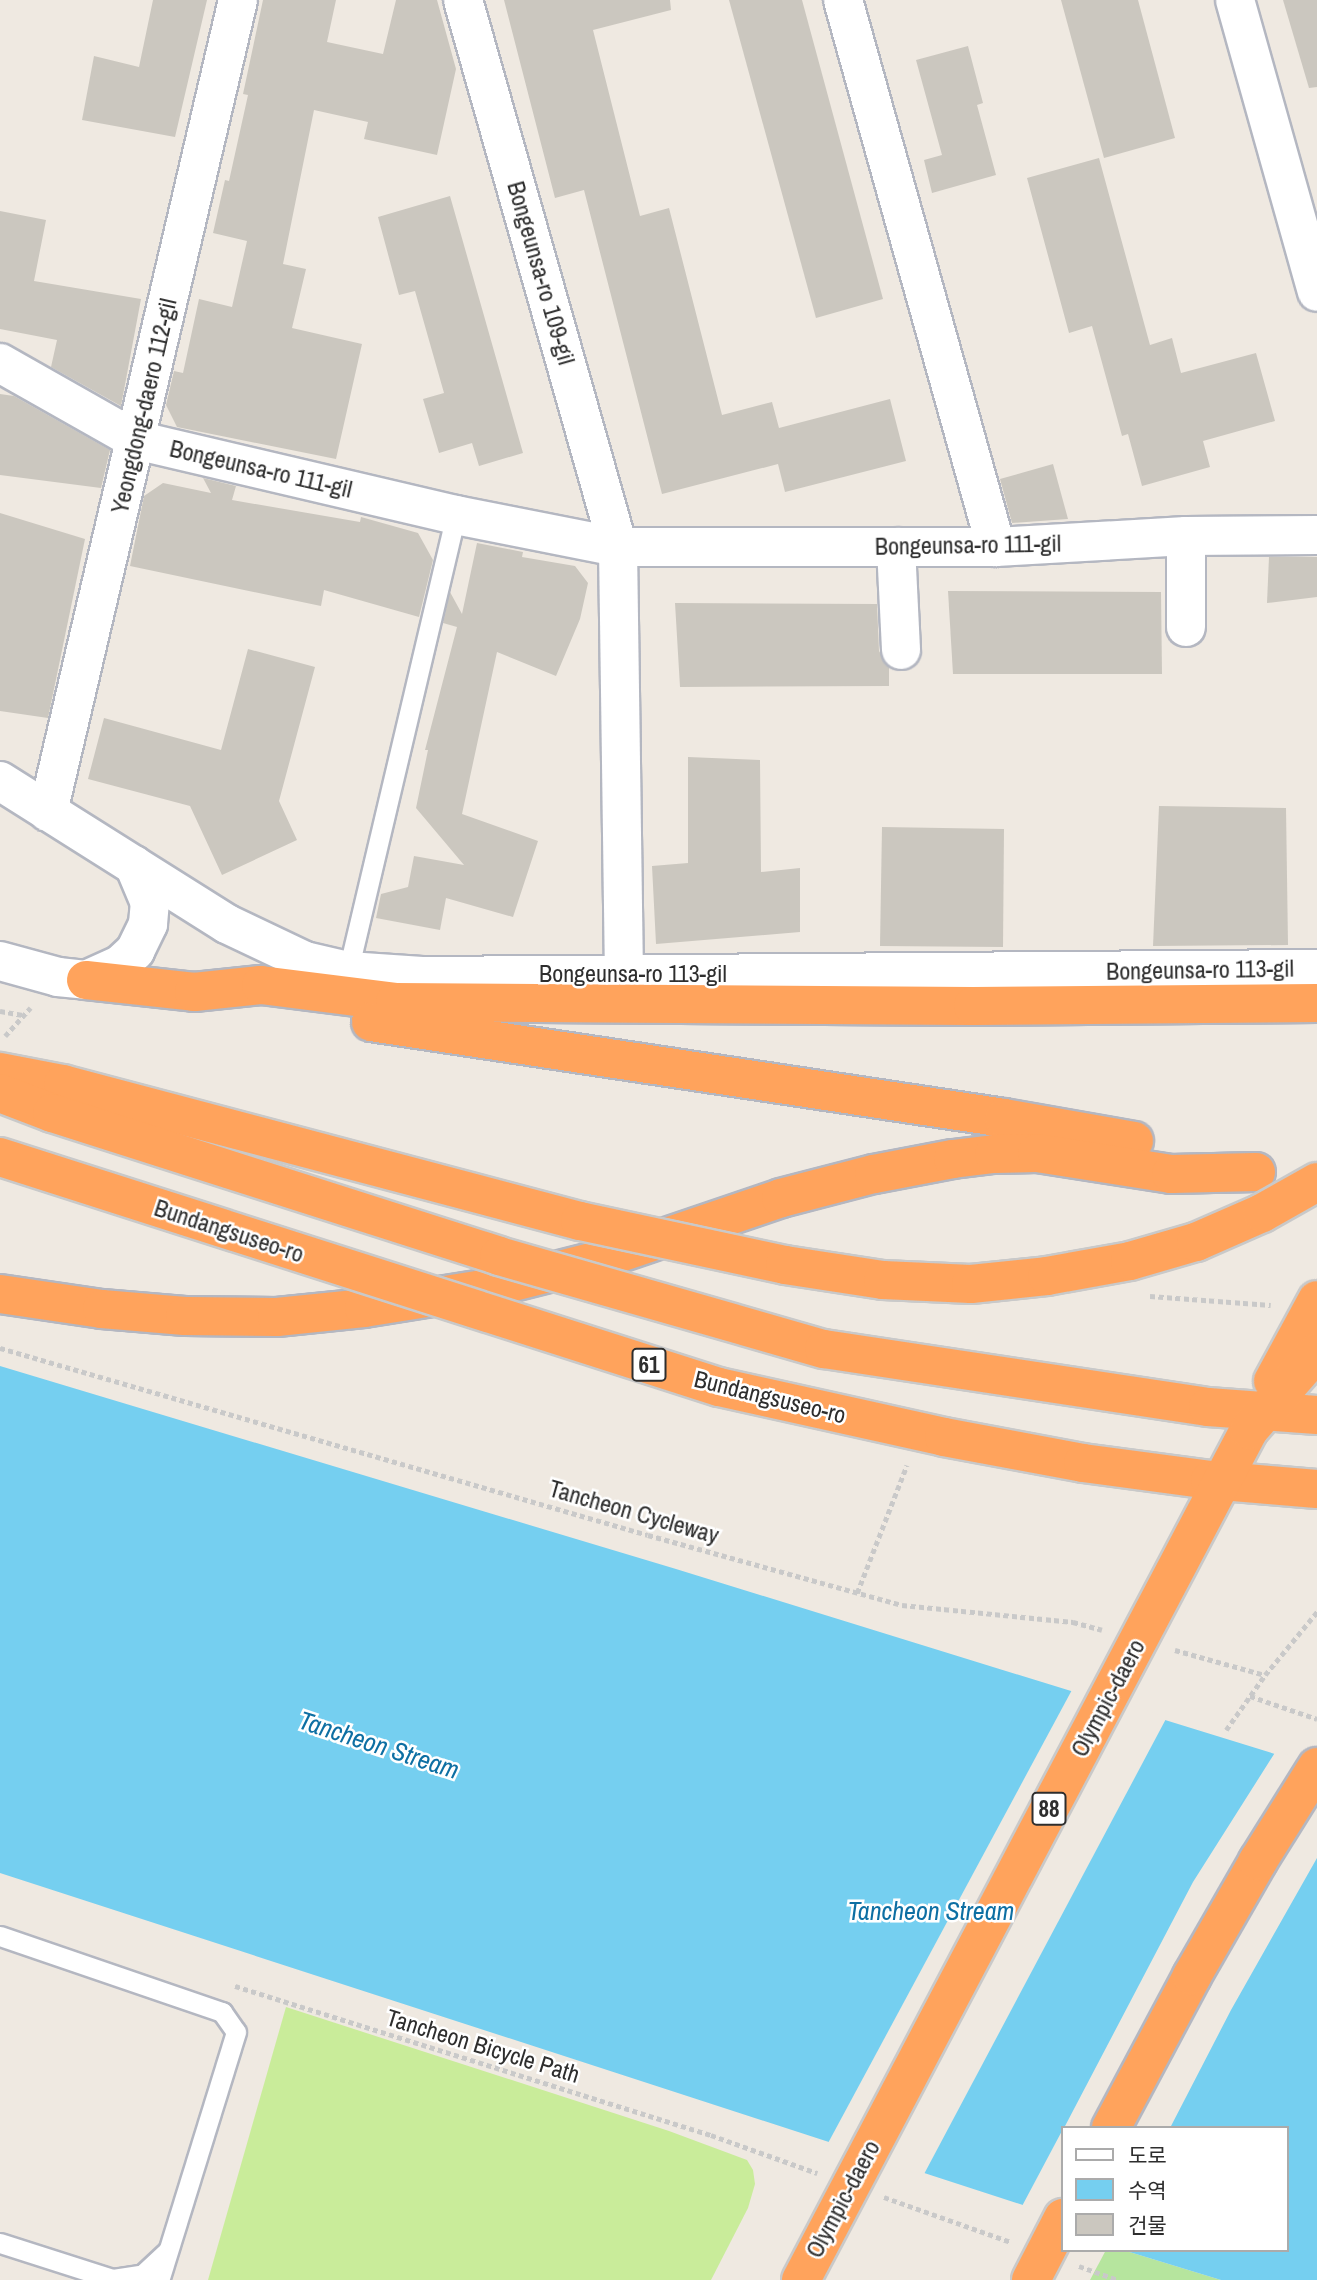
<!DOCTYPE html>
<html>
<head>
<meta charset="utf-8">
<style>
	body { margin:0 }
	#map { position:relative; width:1317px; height:2280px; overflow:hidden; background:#efe9e1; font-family:"Archivo Narrow","Noto Sans KR",sans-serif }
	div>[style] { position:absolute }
	.green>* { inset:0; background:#b6e59e }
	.pitch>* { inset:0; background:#c9ec9a }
	.water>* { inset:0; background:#75cff0 }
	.pier>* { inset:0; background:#efe9e1 }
	.building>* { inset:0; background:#cbc7bf }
	.path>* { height:4.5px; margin-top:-2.25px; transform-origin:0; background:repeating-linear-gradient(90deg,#c9c9c9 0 5px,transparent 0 8.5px) }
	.roads { filter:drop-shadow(2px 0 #b4b7c1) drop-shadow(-2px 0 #b4b7c1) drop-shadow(0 2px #b4b7c1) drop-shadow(0 -2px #b4b7c1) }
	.lane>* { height:19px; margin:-9.5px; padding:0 9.5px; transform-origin:9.5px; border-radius:9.5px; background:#fff }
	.street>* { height:38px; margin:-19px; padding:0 19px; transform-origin:19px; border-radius:19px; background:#fff }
	.secondary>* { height:38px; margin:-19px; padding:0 19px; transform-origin:19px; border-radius:19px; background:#fff }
	.highway>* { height:38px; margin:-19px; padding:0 19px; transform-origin:19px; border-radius:19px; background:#ffa35c }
	.bridges { filter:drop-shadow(2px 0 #c9c9c9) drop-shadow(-2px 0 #c9c9c9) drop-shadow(0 2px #c9c9c9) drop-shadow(0 -2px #c9c9c9) }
	.highway-bridge>* { height:38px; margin:-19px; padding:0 19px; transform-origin:19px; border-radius:19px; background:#ffa35c }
	span { translate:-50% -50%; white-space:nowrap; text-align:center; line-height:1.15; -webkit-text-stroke:5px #fff; paint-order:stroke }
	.shield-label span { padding:2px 5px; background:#fff; border:2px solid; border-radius:5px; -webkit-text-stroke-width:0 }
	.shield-label { font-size:23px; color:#2e2e2e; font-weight:700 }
	.street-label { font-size:24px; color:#2e2e2e }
	.water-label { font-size:26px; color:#0d6fa3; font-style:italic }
	.legend { position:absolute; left:1061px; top:2126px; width:228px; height:126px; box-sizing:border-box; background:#fff; border:2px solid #ababab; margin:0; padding:9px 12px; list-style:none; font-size:21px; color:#2e2e2e }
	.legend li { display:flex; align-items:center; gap:14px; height:35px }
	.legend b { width:35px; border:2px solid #ababab }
</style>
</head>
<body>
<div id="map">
	<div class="green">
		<div style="clip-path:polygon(1106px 2250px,1123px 2250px,1221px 2280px,1090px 2280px)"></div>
	</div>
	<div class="pitch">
		<div style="clip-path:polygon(286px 2007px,669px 2131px,747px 2160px,753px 2170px,755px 2184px,748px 2208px,711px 2280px,208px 2280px)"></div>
	</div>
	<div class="water">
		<div style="clip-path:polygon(0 1366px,676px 1569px,1317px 1767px,1317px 2280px,1221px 2280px,1123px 2250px,1287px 2250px,1287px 2128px,1063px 2128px,1063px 2218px,0 1873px)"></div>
	</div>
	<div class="pier">
		<div style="clip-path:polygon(1073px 1688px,1167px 1717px,923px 2176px,827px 2145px)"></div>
		<div style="clip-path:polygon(1276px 1751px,1317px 1764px,1317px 1858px,1231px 2010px,1170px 2128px,1064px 2128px,1193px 1882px)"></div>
		<div style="clip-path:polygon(1063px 2129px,1063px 2222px,1021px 2208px)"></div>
	</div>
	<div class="building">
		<div style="clip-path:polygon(153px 0,207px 0,175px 137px,82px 120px,94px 56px,139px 67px)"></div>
		<div style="clip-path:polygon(263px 0,336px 0,327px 42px,383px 54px,396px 0,437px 0,456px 69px,437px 155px,364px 139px,368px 122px,314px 110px,283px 264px,306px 269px,292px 328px,362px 344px,336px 459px,177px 427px,166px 405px,174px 371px,183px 373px,199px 299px,232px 307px,247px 241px,213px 233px,225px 180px,229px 181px,248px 95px,243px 94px)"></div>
		<div style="clip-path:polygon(504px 0,670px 0,671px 10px,593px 30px,640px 216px,669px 208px,722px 415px,772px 402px,779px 428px,890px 399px,906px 461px,785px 492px,778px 464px,662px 494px,584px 190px,555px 198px)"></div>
		<div style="clip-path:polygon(729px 0,802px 0,883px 299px,816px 318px)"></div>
		<div style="clip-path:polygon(1061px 0,1138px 0,1175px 138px,1104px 158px)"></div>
		<div style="clip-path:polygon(1283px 0,1317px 0,1317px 87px,1309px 88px)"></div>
		<div style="clip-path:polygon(968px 46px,983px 103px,977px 105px,996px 175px,932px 193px,924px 160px,942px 155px,916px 60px)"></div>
		<div style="clip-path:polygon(1099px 158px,1150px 345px,1172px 338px,1181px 373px,1256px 353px,1275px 421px,1203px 441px,1210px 467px,1142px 486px,1128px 434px,1122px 436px,1092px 326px,1069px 333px,1027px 178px)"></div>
		<div style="clip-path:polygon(450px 196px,523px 453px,479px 466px,472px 443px,439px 453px,423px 399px,444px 393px,415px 291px,399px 295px,378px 217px)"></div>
		<div style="clip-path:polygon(0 211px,46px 220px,34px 281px,141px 299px,121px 406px,51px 367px,57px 340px,0 329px)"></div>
		<div style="clip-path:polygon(0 394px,14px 396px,110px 450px,101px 488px,0 475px)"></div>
		<div style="clip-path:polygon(1053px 464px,1068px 519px,1012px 523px,1000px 479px)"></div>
		<div style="clip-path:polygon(203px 478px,236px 486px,232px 500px,360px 522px,361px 517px,418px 533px,433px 560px,419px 617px,324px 590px,321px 606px,130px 566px,144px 496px,163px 483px,211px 493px)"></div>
		<div style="clip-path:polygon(0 513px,85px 539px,48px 718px,0 711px)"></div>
		<div style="clip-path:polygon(477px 543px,523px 552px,522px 557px,575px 566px,588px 583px,580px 619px,556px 676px,497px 652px,462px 814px,538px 841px,513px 917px,446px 898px,440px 930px,376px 918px,381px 894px,408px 887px,414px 856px,464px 865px,416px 808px,428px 750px,425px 750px,457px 627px,443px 623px,450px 592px,462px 614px)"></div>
		<div style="clip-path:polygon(1269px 557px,1317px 557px,1317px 597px,1267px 603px)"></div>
		<div style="clip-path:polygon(948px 591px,1161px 592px,1162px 674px,953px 674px)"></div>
		<div style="clip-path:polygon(675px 603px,877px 604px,879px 651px,889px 667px,889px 686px,680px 687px)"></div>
		<div style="clip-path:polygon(248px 649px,315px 667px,279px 801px,297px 840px,222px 875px,190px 806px,88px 779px,104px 718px,221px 750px)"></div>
		<div style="clip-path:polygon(688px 757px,760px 760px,761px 872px,800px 868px,800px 932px,656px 944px,652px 866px,688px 863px)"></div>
		<div style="clip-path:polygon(1159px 806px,1286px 808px,1288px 945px,1153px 946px)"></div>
		<div style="clip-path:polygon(882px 827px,1004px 829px,1003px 947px,880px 946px)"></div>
	</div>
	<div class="path">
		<div style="left:0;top:1011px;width:23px;rotate:10deg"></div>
		<div style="left:5px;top:1036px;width:38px;rotate:-48deg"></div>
		<div style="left:1150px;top:1296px;width:121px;rotate:4.3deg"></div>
		<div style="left:0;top:1348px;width:674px;rotate:16.1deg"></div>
		<div style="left:648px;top:1535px;width:263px;rotate:15.4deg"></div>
		<div style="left:902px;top:1605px;width:172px;rotate:5.7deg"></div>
		<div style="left:1073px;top:1622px;width:30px;rotate:15deg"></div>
		<div style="left:857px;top:1593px;width:137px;rotate:-68.7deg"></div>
		<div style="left:1175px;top:1650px;width:93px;rotate:15.5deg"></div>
		<div style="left:1250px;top:1696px;width:71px;rotate:18.9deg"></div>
		<div style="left:1226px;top:1730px;width:67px;rotate:-54.7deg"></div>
		<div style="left:1265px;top:1675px;width:82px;rotate:-50.5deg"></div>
		<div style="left:235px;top:1986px;width:499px;rotate:17.4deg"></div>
		<div style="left:711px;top:2135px;width:113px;rotate:19.7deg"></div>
		<div style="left:884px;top:2197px;width:135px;rotate:19.5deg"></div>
		<div style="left:1079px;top:2266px;width:41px;rotate:19.7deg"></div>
	</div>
	<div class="roads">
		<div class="lane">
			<div style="left:348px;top:971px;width:469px;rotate:-76.7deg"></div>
			<div style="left:0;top:1936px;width:235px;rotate:18.9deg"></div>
			<div style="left:222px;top:2012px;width:24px;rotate:55deg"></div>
			<div style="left:236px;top:2032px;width:260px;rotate:107.2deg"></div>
			<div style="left:0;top:2243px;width:119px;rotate:17.7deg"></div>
			<div style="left:113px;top:2279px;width:30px;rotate:-9deg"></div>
			<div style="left:143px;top:2274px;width:33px;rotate:-43deg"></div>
		</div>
		<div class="street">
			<div style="left:463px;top:0;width:569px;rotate:74.18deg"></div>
			<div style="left:618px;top:547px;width:427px;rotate:89.2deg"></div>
			<div style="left:843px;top:0;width:568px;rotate:74.37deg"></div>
			<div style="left:1235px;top:0;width:303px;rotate:74.3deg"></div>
			<div style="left:0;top:363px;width:156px;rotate:29.5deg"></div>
			<div style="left:136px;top:440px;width:329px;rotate:13.2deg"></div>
			<div style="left:456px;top:515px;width:165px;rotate:11.2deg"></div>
			<div style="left:618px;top:547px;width:378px"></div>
			<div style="left:996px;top:547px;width:190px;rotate:-3.3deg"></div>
			<div style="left:1186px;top:536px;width:131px;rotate:-0.4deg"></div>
			<div style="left:896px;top:547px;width:103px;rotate:87.2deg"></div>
			<div style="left:1186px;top:627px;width:91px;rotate:-90deg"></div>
			<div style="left:48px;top:812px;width:834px;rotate:-76.83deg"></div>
		</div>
		<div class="secondary">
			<div style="left:0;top:781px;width:268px;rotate:32.2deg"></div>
			<div style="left:227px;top:924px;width:86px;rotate:25.4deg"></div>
			<div style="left:305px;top:961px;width:44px;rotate:13.1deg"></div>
			<div style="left:348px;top:971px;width:74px;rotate:3.9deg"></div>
			<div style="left:422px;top:976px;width:895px;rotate:-0.45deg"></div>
			<div style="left:0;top:961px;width:60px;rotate:15.4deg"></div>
			<div style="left:58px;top:977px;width:28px;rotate:6deg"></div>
			<div style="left:86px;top:980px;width:37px;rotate:-24deg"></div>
			<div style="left:120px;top:965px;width:21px;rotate:-43deg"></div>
			<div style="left:135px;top:951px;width:30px;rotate:-64deg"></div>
			<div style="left:148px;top:924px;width:21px;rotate:-85deg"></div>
			<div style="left:150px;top:903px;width:41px;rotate:-112.8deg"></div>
		</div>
		<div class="highway">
			<div style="left:86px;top:980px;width:109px;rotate:6.3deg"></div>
			<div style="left:194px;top:992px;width:67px;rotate:-6deg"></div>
			<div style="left:261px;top:985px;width:135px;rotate:7.2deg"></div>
			<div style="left:395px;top:1002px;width:578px;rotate:0.4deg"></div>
			<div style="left:973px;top:1006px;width:344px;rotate:-0.5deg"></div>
			<div style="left:371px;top:1022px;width:640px;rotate:8.62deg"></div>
			<div style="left:1004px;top:1118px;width:132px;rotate:10deg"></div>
			<div style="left:0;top:1294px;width:103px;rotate:8.4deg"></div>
			<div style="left:102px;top:1309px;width:83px;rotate:4.8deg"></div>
			<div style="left:185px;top:1316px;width:92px;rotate:0.6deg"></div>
			<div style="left:277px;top:1317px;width:87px;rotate:-5.9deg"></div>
			<div style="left:364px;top:1308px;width:127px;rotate:-9.1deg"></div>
			<div style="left:489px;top:1288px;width:110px;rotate:-14.2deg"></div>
			<div style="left:596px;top:1261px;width:195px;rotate:-18.8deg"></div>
			<div style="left:781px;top:1198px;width:96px;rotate:-14.5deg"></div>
			<div style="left:874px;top:1174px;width:80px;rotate:-10.8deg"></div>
			<div style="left:953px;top:1159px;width:41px;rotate:-7deg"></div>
			<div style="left:994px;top:1154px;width:43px;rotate:-1.3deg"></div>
			<div style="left:1037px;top:1153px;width:136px;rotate:8.9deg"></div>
			<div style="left:1171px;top:1174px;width:85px;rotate:-1.3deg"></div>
			<div style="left:1111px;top:2128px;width:172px;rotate:-61.9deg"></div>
			<div style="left:1192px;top:1976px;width:133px;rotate:-60.1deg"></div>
			<div style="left:1258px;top:1861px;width:111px;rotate:-57.9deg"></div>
		</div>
	</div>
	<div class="bridges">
		<div class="highway-bridge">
			<div style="left:0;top:1072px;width:64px;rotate:10.8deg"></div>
			<div style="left:63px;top:1084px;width:535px;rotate:14.84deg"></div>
			<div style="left:580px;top:1221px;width:210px;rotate:12.1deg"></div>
			<div style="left:785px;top:1265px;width:99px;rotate:8.7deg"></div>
			<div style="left:883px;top:1280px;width:88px;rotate:2.6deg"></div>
			<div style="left:971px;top:1284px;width:76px;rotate:-6deg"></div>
			<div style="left:1047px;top:1276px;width:84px;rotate:-10.2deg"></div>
			<div style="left:1130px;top:1261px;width:69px;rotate:-16.1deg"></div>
			<div style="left:1196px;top:1242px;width:72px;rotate:-23.7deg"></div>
			<div style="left:1262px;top:1213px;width:63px;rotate:-29.4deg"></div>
			<div style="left:0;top:1093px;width:56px;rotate:21deg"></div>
			<div style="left:52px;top:1113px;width:469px;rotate:17.7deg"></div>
			<div style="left:499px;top:1256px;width:338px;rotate:16deg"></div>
			<div style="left:824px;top:1349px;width:388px;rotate:8.6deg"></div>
			<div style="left:1208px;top:1407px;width:109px;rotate:4.2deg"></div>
			<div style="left:0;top:1157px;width:755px;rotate:17.74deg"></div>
			<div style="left:719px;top:1387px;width:230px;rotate:12.5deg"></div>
			<div style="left:944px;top:1437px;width:141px;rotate:10.6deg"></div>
			<div style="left:1083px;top:1463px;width:128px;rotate:7.6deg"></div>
			<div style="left:1210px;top:1480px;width:107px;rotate:4.8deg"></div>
			<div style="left:1273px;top:1381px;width:92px;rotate:-61.5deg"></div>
			<div style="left:801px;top:2280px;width:961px;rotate:-62.21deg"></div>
			<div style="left:1249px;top:1430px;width:103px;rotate:-48.9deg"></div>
			<div style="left:1031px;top:2280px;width:70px;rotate:-62.7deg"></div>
		</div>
	</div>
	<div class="shield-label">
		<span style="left:649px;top:1365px">61</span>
		<span style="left:1049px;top:1809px">88</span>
	</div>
	<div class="street-label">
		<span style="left:541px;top:273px;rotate:74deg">Bongeunsa-ro 109-gil</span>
		<span style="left:144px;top:406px;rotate:-77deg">Yeongdong-daero 112-gil</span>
		<span style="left:261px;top:469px;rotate:13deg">Bongeunsa-ro 111-gil</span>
		<span style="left:968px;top:545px;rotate:-1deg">Bongeunsa-ro 111-gil</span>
		<span style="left:1200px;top:970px;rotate:-1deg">Bongeunsa-ro 113-gil</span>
		<span style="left:633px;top:974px">Bongeunsa-ro 113-gil</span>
		<span style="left:229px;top:1231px;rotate:18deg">Bundangsuseo-ro</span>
		<span style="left:770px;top:1397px;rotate:14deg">Bundangsuseo-ro</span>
		<span style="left:634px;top:1512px;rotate:16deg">Tancheon Cycleway</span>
		<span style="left:1108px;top:1698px;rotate:-62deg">Olympic-daero</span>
		<span style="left:483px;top:2046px;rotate:17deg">Tancheon Bicycle Path</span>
		<span style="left:843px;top:2199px;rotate:-62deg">Olympic-daero</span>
	</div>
	<div class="water-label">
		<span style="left:379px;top:1745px;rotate:18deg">Tancheon Stream</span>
		<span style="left:931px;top:1911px">Tancheon Stream</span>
	</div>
	<ul class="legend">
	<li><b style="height:9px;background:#fff"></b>도로</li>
	<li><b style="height:19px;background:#75cff0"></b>수역</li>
	<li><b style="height:19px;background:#cbc7bf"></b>건물</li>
	</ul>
</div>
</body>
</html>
